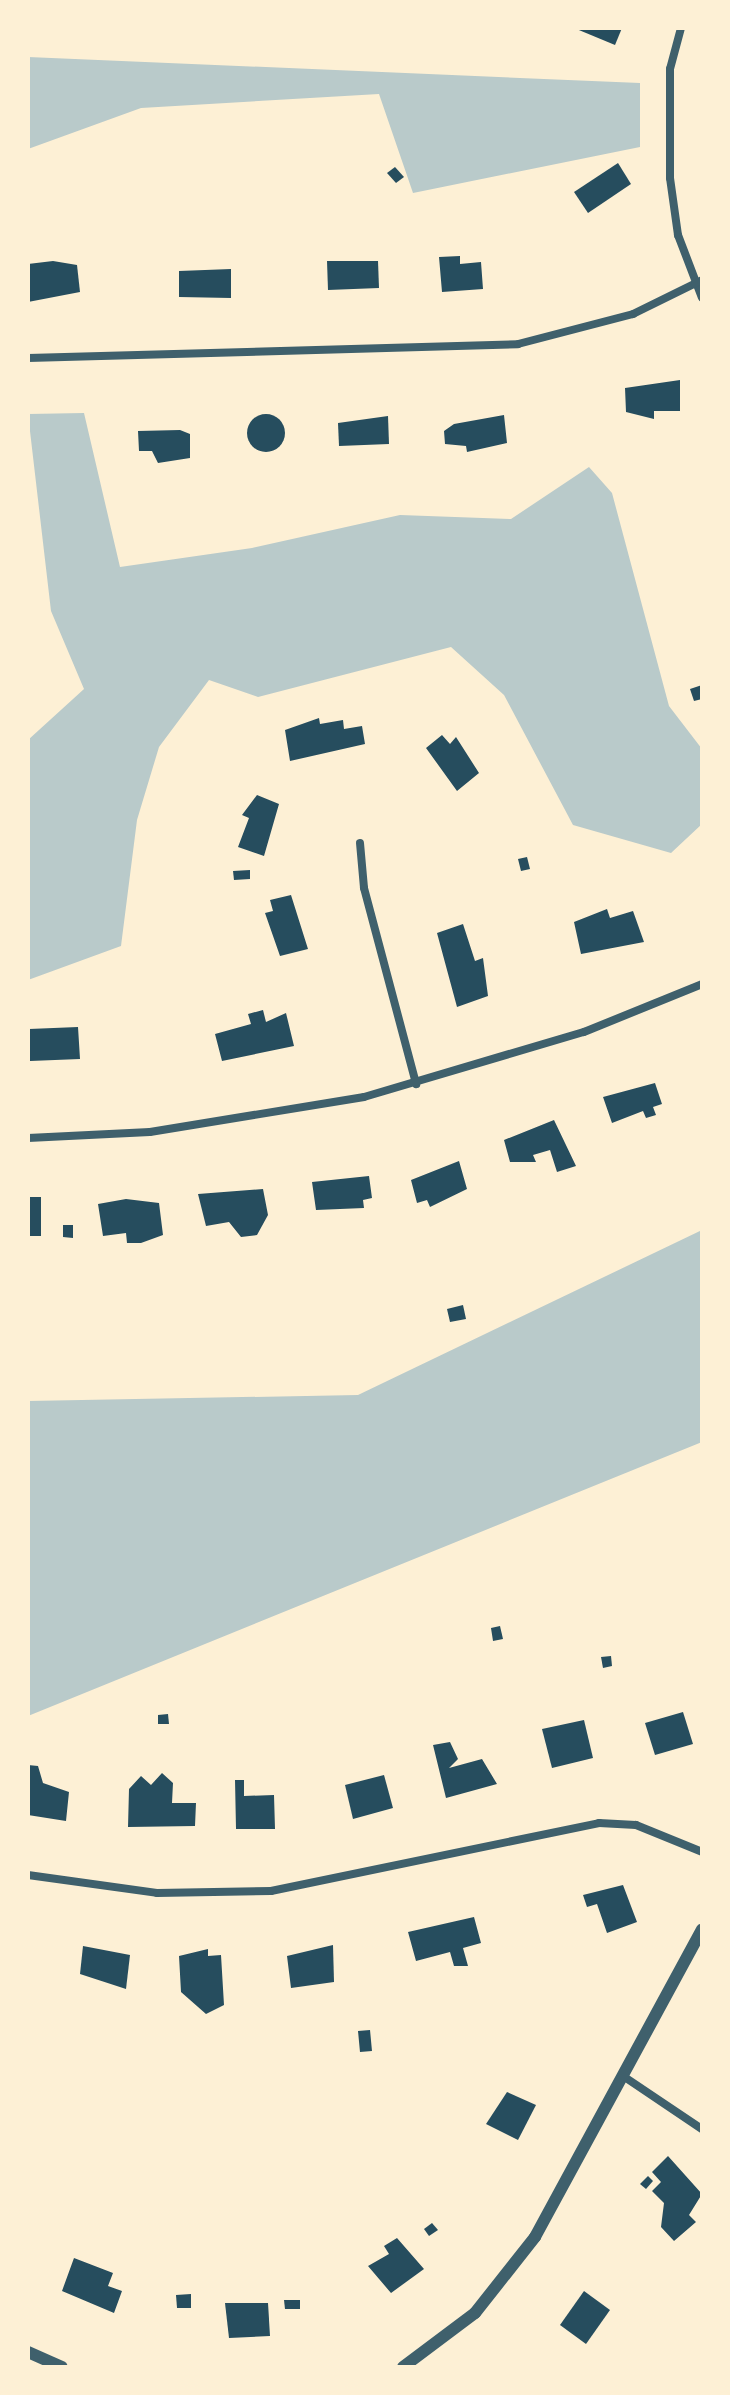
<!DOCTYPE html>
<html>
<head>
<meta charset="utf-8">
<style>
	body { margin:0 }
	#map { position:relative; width:730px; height:2395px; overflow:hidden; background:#fdf0d5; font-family:"IBM Plex Sans",sans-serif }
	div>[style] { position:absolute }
	.green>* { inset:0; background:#b9caca }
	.building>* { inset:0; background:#264d5e }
	.round { border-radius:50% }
	.minor>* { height:8px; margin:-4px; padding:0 4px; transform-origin:4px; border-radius:4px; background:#3f606c }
	.tertiary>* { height:12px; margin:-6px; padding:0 6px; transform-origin:6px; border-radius:6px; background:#3f606c }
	span { translate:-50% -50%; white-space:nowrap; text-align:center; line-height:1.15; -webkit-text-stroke:6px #fdf0d5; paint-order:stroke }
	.frame { position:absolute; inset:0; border:30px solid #fdf0d5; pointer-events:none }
</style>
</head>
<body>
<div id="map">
	<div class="green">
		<div style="clip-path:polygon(28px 57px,640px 83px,640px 147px,413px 193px,379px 94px,141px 108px,28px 149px)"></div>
		<div style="clip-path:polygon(84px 413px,120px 567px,252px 548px,400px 515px,511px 519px,589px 467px,612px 493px,669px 706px,702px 749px,702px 824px,671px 853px,573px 825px,504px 695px,451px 647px,258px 697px,209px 680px,159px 747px,137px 820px,121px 946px,28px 980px,28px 740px,84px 689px,51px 611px,28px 414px)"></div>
		<div style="clip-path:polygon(702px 1230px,702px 1442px,28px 1716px,28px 1401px,358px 1395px)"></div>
	</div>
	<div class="building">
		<div style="clip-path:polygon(574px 28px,622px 28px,615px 45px)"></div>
		<div style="clip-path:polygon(618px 163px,631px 184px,588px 213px,574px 192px)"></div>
		<div style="clip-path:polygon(395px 167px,404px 177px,396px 183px,387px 173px)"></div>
		<div style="clip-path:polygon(460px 256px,460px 264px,481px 262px,483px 289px,442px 292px,439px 257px)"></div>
		<div style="clip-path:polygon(53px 261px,77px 265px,80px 292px,28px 302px,28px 264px)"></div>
		<div style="clip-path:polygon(327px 261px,378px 261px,379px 288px,328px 290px)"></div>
		<div style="clip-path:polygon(231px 269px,231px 298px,179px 297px,179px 271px)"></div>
		<div style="clip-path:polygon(680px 380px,680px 411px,654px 411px,654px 419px,626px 412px,625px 388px)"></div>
		<div class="round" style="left:247px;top:414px;width:38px;height:38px"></div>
		<div style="clip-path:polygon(504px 415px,507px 443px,467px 452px,466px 446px,445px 444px,444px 431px,454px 424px)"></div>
		<div style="clip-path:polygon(388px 416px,389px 444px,339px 446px,338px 423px)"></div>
		<div style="clip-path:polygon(180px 430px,190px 434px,190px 458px,158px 463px,152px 451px,139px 451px,138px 431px)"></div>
		<div style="clip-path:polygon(702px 685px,702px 699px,694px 701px,690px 689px)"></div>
		<div style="clip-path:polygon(319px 718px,320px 724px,343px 720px,344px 729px,362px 726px,365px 744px,290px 761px,285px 730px)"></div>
		<div style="clip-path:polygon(442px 735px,450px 744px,456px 737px,479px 773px,457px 791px,426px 748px)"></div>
		<div style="clip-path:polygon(257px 795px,279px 804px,264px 856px,238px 847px,249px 818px,242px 815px)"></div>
		<div style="clip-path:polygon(527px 857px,530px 869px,521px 871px,518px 859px)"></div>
		<div style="clip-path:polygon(250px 870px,250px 879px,234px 880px,233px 871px)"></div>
		<div style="clip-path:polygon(291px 895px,308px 949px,280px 956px,265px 913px,273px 911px,270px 900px)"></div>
		<div style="clip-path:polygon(607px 909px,610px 918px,633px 911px,644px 942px,581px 954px,574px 922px)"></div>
		<div style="clip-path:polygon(463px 924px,475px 961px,483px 958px,488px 996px,457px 1007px,437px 933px)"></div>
		<div style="clip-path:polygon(263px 1010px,266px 1022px,286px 1013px,294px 1046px,222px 1061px,215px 1034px,251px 1024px,248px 1014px)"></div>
		<div style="clip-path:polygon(78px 1027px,80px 1059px,30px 1061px,29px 1029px)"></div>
		<div style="clip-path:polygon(655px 1083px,662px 1104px,653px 1107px,656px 1115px,646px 1118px,643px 1111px,612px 1123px,603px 1097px)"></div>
		<div style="clip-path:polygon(554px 1120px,576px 1166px,557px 1172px,550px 1150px,533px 1155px,536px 1162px,510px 1162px,504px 1140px)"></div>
		<div style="clip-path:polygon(459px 1161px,467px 1189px,430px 1207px,427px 1200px,417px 1203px,411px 1180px)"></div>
		<div style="clip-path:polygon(369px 1176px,372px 1198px,363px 1200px,364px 1208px,316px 1210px,312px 1182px)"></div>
		<div style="clip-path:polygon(263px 1189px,268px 1215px,257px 1235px,241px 1237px,229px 1222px,206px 1226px,198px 1194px)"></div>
		<div style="clip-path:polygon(28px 1197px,41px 1197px,41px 1236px,28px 1236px)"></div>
		<div style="clip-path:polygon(126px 1199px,159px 1203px,163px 1235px,141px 1243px,127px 1243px,126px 1233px,103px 1236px,98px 1204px)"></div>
		<div style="clip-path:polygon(63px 1225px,73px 1225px,73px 1238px,63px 1237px)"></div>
		<div style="clip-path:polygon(463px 1305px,466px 1319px,450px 1322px,447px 1309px)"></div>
		<div style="clip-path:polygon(500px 1626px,503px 1639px,493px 1641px,491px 1628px)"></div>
		<div style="clip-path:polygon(611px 1656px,612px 1666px,603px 1668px,601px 1657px)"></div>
		<div style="clip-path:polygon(683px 1712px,693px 1744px,655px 1755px,645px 1723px)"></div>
		<div style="clip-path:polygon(168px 1714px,169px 1724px,158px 1724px,158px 1715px)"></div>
		<div style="clip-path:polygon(584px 1720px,593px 1758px,552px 1768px,542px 1729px)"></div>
		<div style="clip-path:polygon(450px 1742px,458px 1759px,449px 1768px,482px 1759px,497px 1784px,446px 1798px,433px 1745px)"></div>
		<div style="clip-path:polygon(28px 1765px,38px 1766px,43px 1783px,69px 1792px,66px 1821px,28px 1815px)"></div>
		<div style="clip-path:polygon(162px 1773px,173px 1783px,172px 1803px,196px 1803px,195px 1826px,128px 1827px,129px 1789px,141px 1776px,151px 1785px)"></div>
		<div style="clip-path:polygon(384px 1775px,393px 1808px,353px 1819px,345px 1785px)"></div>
		<div style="clip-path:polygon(235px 1780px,244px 1780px,244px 1796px,274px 1795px,275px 1829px,236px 1829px)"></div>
		<div style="clip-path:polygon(623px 1885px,637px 1922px,607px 1933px,597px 1904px,587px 1907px,583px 1895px)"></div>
		<div style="clip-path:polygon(474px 1917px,481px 1943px,463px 1948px,468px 1966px,454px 1966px,450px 1952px,416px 1961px,408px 1932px)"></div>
		<div style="clip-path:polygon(333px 1945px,334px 1982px,291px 1988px,287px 1956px)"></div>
		<div style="clip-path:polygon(83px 1946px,130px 1955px,126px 1989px,80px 1974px)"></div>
		<div style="clip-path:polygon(208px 1949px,208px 1956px,221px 1955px,224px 2005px,206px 2014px,181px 1992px,179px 1956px)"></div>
		<div style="clip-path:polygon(370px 2030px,372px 2051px,360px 2052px,358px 2031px)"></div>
		<div style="clip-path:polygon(507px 2092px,536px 2105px,518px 2140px,486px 2124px)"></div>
		<div style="clip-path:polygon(668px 2156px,702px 2194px,689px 2215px,696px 2222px,674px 2241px,661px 2227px,664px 2203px,652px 2191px,661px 2182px,652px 2172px)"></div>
		<div style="clip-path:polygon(648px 2176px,653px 2181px,646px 2189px,640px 2184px)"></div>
		<div style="clip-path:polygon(432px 2223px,438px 2230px,429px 2236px,424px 2229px)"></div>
		<div style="clip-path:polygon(397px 2238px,424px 2269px,391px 2293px,368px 2266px,389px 2254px,384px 2246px)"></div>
		<div style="clip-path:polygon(74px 2258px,113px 2273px,108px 2286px,122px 2291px,114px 2313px,62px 2291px)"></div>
		<div style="clip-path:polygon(584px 2291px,610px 2310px,586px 2344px,560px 2325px)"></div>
		<div style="clip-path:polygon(191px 2294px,191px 2308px,177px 2308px,176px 2295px)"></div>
		<div style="clip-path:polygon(284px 2300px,300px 2300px,300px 2309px,285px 2309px)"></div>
		<div style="clip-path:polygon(225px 2303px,268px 2303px,270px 2336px,229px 2338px)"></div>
	</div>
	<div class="minor">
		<div style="left:681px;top:28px;width:42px;rotate:105deg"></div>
		<div style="left:670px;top:69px;width:109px;rotate:90deg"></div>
		<div style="left:670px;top:178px;width:58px;rotate:82deg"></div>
		<div style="left:678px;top:235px;width:67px;rotate:69.1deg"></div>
		<div style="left:28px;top:358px;width:490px;rotate:-1.6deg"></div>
		<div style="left:518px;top:344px;width:119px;rotate:-14.6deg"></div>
		<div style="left:633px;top:314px;width:77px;rotate:-26.2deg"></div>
		<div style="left:360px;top:843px;width:45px;rotate:84.9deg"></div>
		<div style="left:364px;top:888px;width:203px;rotate:75.1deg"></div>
		<div style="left:28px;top:1138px;width:122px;rotate:-2.8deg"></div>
		<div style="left:150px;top:1132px;width:217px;rotate:-9.3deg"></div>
		<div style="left:364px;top:1097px;width:229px;rotate:-16.5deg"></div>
		<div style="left:584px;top:1032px;width:127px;rotate:-22.1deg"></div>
		<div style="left:28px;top:1875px;width:130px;rotate:7.9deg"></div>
		<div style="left:157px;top:1893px;width:114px;rotate:-1deg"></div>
		<div style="left:271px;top:1891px;width:335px;rotate:-11.7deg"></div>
		<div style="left:599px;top:1823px;width:37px;rotate:3deg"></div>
		<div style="left:636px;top:1825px;width:71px;rotate:22.2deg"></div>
		<div style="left:626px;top:2078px;width:92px;rotate:33.9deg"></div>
	</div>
	<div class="tertiary">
		<div style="left:28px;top:2352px;width:37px;rotate:24deg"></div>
		<div style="left:403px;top:2367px;width:90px;rotate:-36.9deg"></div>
		<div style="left:475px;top:2313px;width:97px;rotate:-51.7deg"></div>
		<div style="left:535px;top:2237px;width:350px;rotate:-61.5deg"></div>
	</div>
	<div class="frame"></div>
</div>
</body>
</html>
